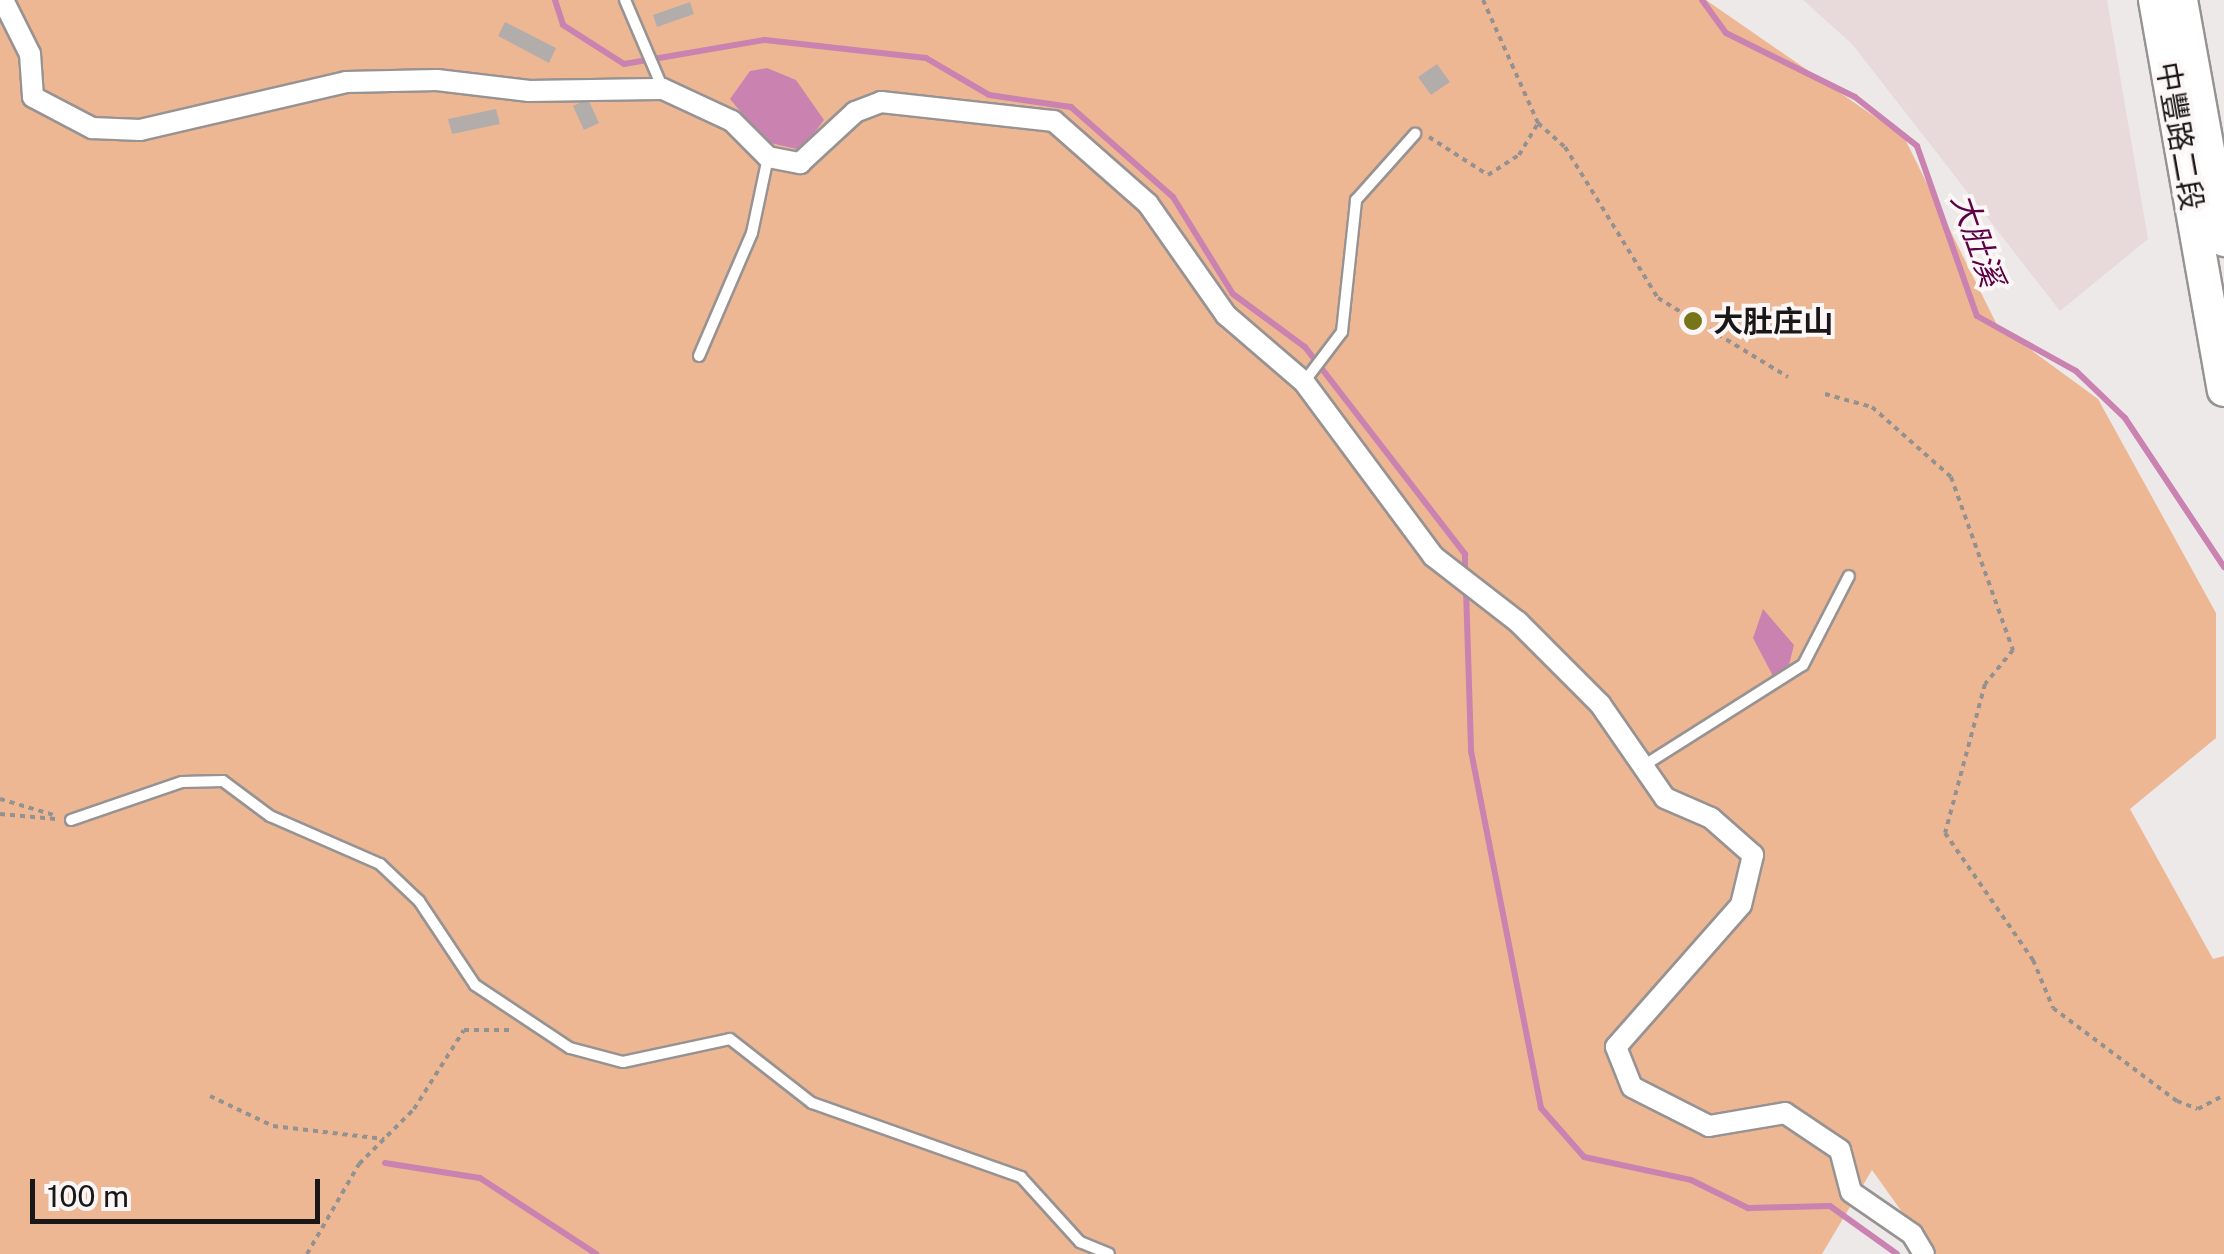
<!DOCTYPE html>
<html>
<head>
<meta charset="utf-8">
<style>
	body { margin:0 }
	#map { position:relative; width:2224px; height:1254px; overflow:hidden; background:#eee9e9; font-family:"Public Sans","Noto Sans TC",sans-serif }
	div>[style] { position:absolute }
	.built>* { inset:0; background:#e8dada }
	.green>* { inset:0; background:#eeb794 }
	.water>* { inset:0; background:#ca82b0 }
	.stream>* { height:6px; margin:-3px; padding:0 3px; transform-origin:3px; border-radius:3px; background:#ca82b0 }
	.building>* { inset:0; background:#b2adab }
	.path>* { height:4px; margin-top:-2px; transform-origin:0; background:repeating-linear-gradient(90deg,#949191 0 5px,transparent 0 10px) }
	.roads { filter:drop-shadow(2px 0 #989393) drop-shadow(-2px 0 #989393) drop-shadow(0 2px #989393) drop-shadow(0 -2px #989393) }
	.service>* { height:10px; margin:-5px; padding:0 5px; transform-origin:5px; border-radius:5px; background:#fff }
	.minor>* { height:20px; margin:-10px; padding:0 10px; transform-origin:10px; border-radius:10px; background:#fff }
	.primary>* { height:32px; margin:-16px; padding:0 16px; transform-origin:16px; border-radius:16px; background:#fff }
	.dots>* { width:28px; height:28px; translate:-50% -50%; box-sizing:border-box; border:5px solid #fcf6f6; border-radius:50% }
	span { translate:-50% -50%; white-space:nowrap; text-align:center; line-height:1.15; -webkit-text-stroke:8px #fcf6f6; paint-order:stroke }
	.street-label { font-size:30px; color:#191717 }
	.poi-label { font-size:30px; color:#191717; font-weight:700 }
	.left { translate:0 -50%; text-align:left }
	.water-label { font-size:32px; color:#5c0146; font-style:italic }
	.scale { position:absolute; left:30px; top:1179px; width:290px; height:45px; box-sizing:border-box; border:5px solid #191717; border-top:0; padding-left:12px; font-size:30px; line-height:35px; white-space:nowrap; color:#191717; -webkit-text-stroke:8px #fcf6f6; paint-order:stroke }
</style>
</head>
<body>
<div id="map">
	<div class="built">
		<div style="clip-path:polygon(1803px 0,2107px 0,2148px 239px,2060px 311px,1852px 44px)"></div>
	</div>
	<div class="green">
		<div style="clip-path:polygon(0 0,1706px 0,1904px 137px,1997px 325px,2098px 399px,2216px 613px,2216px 738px,2130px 809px,2213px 959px,2224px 956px,2224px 1254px,1932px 1254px,1872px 1170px,1822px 1254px,0 1254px)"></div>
	</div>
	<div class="water">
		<div style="clip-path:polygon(767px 68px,796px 80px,824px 120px,801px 150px,766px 142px,730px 99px,750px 71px)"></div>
		<div style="clip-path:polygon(1763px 609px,1794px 645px,1788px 669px,1773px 676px,1753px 638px)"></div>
	</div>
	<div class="stream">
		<div style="left:555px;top:0;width:26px;rotate:72deg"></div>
		<div style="left:563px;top:25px;width:72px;rotate:32.6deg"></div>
		<div style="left:624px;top:64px;width:143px;rotate:-9.7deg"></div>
		<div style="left:765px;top:40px;width:162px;rotate:6.4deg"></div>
		<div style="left:926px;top:58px;width:73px;rotate:30.4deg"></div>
		<div style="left:989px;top:95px;width:83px;rotate:8.3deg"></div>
		<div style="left:1071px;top:107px;width:136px;rotate:41.4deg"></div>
		<div style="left:1173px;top:197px;width:114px;rotate:58.3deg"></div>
		<div style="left:1233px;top:294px;width:89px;rotate:36.4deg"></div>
		<div style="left:1305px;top:347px;width:262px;rotate:52.3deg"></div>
		<div style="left:1465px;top:554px;width:23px;rotate:90deg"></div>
		<div style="left:1702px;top:0;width:41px;rotate:54deg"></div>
		<div style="left:1726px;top:33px;width:144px;rotate:26.4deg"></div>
		<div style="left:1855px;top:97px;width:79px;rotate:38.3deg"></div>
		<div style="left:1917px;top:146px;width:180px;rotate:70.6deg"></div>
		<div style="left:1977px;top:316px;width:113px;rotate:29.1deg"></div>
		<div style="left:2076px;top:371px;width:68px;rotate:43.8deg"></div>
		<div style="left:2125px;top:418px;width:179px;rotate:56.4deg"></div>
		<div style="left:1466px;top:589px;width:162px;rotate:88.2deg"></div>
		<div style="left:1471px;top:751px;width:364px;rotate:78.9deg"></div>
		<div style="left:1541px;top:1108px;width:65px;rotate:48.7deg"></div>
		<div style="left:1584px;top:1157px;width:109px;rotate:12.1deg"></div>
		<div style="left:1691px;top:1180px;width:64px;rotate:26.2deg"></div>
		<div style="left:1748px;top:1208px;width:82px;rotate:-1.4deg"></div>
		<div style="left:1830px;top:1206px;width:82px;rotate:35.6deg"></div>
		<div style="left:385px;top:1163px;width:96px;rotate:9deg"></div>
		<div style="left:480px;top:1178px;width:139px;rotate:33.2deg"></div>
	</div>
	<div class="building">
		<div style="clip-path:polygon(690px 2px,694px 14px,657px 27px,653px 15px)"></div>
		<div style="clip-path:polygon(505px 22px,556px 48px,549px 63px,498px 36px)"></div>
		<div style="clip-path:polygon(1437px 64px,1450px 82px,1431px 95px,1418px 77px)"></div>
		<div style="clip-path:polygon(588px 99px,599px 123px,584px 130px,573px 106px)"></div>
		<div style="clip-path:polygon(496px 109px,500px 124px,452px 134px,448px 119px)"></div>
	</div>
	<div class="path">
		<div style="left:1483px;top:0;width:135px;rotate:65.9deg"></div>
		<div style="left:1538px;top:123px;width:36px;rotate:42deg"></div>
		<div style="left:1565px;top:147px;width:177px;rotate:58.4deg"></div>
		<div style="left:1658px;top:298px;width:152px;rotate:31.3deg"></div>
		<div style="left:1429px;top:137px;width:70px;rotate:32.8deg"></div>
		<div style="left:1488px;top:175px;width:37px;rotate:-33deg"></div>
		<div style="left:1519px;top:155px;width:37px;rotate:-59deg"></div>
		<div style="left:1825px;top:394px;width:49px;rotate:15.5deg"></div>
		<div style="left:1872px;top:407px;width:106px;rotate:41.5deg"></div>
		<div style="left:1951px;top:477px;width:184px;rotate:70.3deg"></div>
		<div style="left:2013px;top:650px;width:44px;rotate:129.5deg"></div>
		<div style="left:1985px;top:684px;width:154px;rotate:105deg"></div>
		<div style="left:1945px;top:833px;width:155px;rotate:55.3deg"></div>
		<div style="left:2033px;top:960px;width:52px;rotate:67.4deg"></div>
		<div style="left:2053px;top:1008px;width:155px;rotate:36.9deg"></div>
		<div style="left:2177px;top:1101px;width:22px;rotate:21deg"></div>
		<div style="left:2198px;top:1109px;width:30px;rotate:-28deg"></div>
		<div style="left:0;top:799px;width:59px;rotate:16.6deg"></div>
		<div style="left:0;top:814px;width:56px;rotate:5.1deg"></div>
		<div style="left:210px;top:1096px;width:70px;rotate:25.5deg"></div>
		<div style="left:273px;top:1126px;width:112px;rotate:6.7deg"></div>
		<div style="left:307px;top:1254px;width:104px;rotate:-60deg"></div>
		<div style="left:359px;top:1164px;width:78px;rotate:-45deg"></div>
		<div style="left:414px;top:1109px;width:93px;rotate:-57.7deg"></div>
		<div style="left:464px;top:1030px;width:49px"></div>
	</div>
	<div class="roads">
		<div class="service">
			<div style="left:625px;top:0;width:97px;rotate:66.9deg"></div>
			<div style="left:699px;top:356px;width:134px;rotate:-66.7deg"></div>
			<div style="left:752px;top:233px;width:78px;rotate:-78.1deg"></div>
			<div style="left:1304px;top:382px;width:63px;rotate:-52.8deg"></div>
			<div style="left:1342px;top:332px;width:133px;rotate:-83.9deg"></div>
			<div style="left:1356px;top:200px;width:89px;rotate:-48.2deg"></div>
			<div style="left:1643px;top:766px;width:189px;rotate:-32.3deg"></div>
			<div style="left:1803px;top:665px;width:100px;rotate:-62.7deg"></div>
			<div style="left:71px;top:820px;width:117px;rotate:-18.9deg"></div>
			<div style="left:182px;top:782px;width:41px;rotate:-1.4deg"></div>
			<div style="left:223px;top:781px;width:59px;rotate:36.7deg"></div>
			<div style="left:270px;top:816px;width:120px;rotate:23.6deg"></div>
			<div style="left:380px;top:864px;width:54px;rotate:43.5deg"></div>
			<div style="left:419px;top:901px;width:101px;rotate:56.3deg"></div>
			<div style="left:475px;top:985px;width:114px;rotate:33.6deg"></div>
			<div style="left:570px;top:1048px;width:55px;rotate:14.8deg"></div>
			<div style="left:623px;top:1062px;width:109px;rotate:-12.1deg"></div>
			<div style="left:730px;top:1039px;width:104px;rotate:38deg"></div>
			<div style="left:812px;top:1103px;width:222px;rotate:19.5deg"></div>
			<div style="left:1021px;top:1177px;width:88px;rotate:47.8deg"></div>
			<div style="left:1080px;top:1242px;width:31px;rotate:22deg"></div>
		</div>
		<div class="minor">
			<div style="left:3px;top:0;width:60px;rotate:63.4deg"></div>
			<div style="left:30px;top:54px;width:43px;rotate:86deg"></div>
			<div style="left:33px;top:97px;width:67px;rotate:27.7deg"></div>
			<div style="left:92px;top:128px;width:48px;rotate:2.4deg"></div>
			<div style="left:140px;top:130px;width:212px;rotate:-13.1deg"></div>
			<div style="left:346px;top:82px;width:91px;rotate:-1.3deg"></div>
			<div style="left:437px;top:80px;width:93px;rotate:6.8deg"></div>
			<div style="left:529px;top:91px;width:134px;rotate:-0.9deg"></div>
			<div style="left:663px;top:89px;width:76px;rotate:24.9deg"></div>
			<div style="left:732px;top:121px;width:51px;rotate:45deg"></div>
			<div style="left:768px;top:157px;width:33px;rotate:11deg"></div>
			<div style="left:800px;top:163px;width:75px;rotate:-42.8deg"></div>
			<div style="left:855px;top:112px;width:28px;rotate:-21deg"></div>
			<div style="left:881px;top:102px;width:174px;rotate:6.3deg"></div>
			<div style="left:1054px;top:121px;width:125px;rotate:41.4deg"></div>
			<div style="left:1148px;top:204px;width:136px;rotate:54.9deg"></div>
			<div style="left:1226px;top:315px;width:103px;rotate:40.7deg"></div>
			<div style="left:1304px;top:382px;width:217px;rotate:53.4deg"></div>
			<div style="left:1433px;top:556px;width:108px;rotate:37.8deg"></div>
			<div style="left:1518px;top:622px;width:116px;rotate:45deg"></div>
			<div style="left:1600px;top:704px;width:114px;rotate:55.3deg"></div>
			<div style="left:1665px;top:798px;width:50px;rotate:23.5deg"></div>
			<div style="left:1711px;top:818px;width:56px;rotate:41.4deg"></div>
			<div style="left:1753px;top:855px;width:51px;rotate:103.5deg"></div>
			<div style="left:1741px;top:905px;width:189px;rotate:131.4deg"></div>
			<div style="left:1616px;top:1047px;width:43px;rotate:68.2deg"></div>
			<div style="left:1632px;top:1087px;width:86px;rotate:26.9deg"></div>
			<div style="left:1709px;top:1126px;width:77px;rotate:-9.7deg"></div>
			<div style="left:1785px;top:1113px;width:66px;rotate:33.9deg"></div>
			<div style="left:1840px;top:1150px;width:43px;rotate:75.3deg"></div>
			<div style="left:1851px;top:1192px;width:74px;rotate:34.5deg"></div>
			<div style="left:1912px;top:1234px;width:23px;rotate:59deg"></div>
		</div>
		<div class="primary">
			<div style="left:2155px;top:0;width:396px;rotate:80deg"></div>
			<div style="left:2181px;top:0;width:244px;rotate:79.8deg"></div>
		</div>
	</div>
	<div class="dots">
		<div style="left:1693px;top:321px;background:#76751a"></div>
	</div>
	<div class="street-label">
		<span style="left:2180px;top:136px;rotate:80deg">中豐路二段</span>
	</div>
	<div class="poi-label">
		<span class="left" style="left:1713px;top:321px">大肚庄山</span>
	</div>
	<div class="water-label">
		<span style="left:1977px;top:240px;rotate:71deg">大肚溪</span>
	</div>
	<div class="scale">100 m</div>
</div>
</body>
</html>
